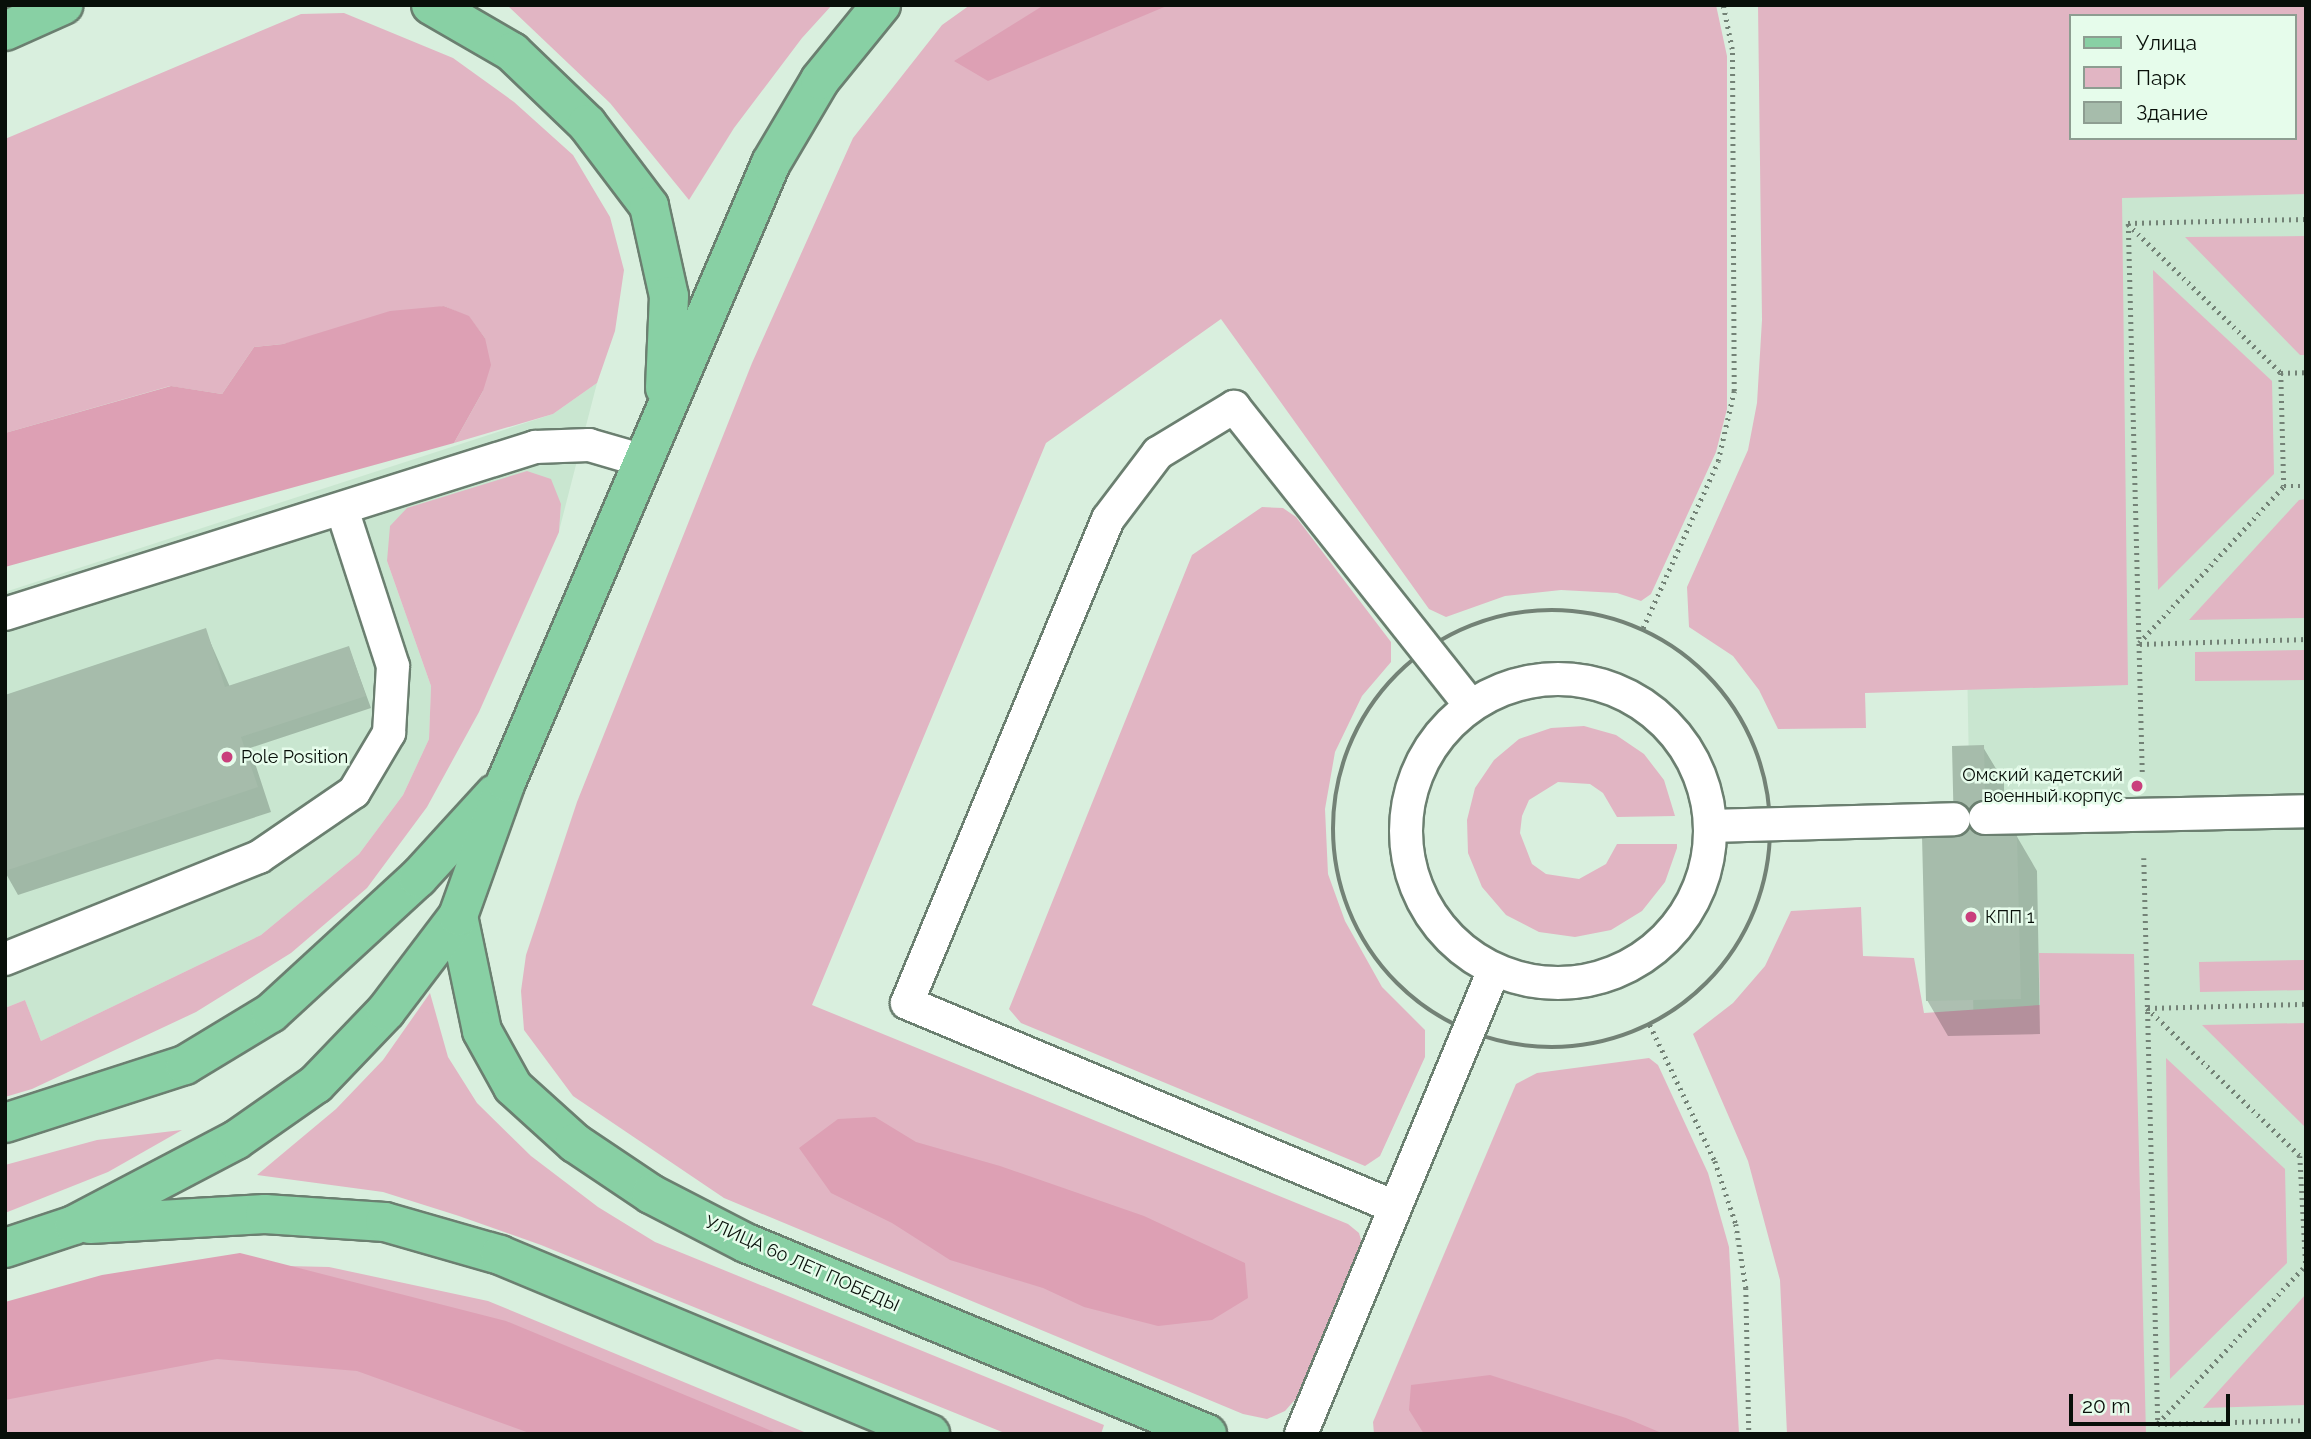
<!DOCTYPE html>
<html>
<head>
<meta charset="utf-8">
<style>
	body { margin:0 }
	#map { position:relative; width:2311px; height:1439px; overflow:hidden; background:#d9efde; font-family:Raleway,sans-serif }
	div>[style] { position:absolute }
	.built>* { inset:0; background:#c9e6d0 }
	.green>* { inset:0; background:#e1b5c3 }
	.forest>* { inset:0; background:#dda0b4 }
	.shadow>* { inset:0; background:#0003 }
	.building>* { inset:0; background:#a6bcab }
	.path>* { height:4.5px; margin-top:-2.25px; transform-origin:0; background:repeating-linear-gradient(90deg,#738276 0 2px,transparent 0 7px) }
	.path>.ring { margin:-2.25px; padding:0; box-sizing:content-box; background:none; border:4.5px solid #738276; border-radius:50% }
	.roads { filter:drop-shadow(2px 0 #6b7f70) drop-shadow(-2px 0 #6b7f70) drop-shadow(0 2px #6b7f70) drop-shadow(0 -2px #6b7f70) }
	.lane>* { height:32px; margin:-16px; padding:0 16px; transform-origin:16px; border-radius:16px; background:#fff }
	.lane>.ring { margin:-16px; padding:0; box-sizing:content-box; background:none; border:32px solid #fff; border-radius:50% }
	.primary>* { height:38px; margin:-19px; padding:0 19px; transform-origin:19px; border-radius:19px; background:#88d0a4 }
	.dots>* { width:19px; height:19px; translate:-50% -50%; box-sizing:border-box; border:4px solid #e6fceb; border-radius:50% }
	span { translate:-50% -50%; white-space:nowrap; text-align:center; line-height:1.15; -webkit-text-stroke:5px #e6fceb; paint-order:stroke }
	.poi-label { font-size:18px; color:#080f09 }
	.left { translate:0 -50%; text-align:left }
	.right { translate:-100% -50%; text-align:right }
	.street-label { font-size:18px; color:#080f09 }
	.frame { position:absolute; inset:0; border:7px solid #080f09; pointer-events:none }
	.legend { position:absolute; left:2069px; top:14px; width:228px; height:126px; box-sizing:border-box; background:#e6fceb; border:2px solid #8d9d91; margin:0; padding:9px 12px; list-style:none; font-size:21px; color:#080f09 }
	.legend li { display:flex; align-items:center; gap:14px; height:35px }
	.legend b { width:35px; border:2px solid #8d9d91 }
	.scale { position:absolute; left:2069px; top:1394px; width:161px; height:32px; box-sizing:border-box; border:4px solid #080f09; border-top:0; padding-left:9px; font-size:21px; line-height:24px; white-space:nowrap; color:#080f09; -webkit-text-stroke:5px #e6fceb; paint-order:stroke }
</style>
</head>
<body>
<div id="map">
	<div class="built">
		<div style="clip-path:polygon(2306px 47px,2306px 1434px,1981px 1434px,1956px 51px,2071px 138px,2295px 138px)"></div>
		<div style="clip-path:polygon(597px 383px,559px 531px,561px 504px,387px 561px,431px 686px,429px 739px,403px 795px,359px 854px,261px 935px,41px 1041px,25px 1000px,5px 1008px,5px 592px,553px 414px)"></div>
	</div>
	<div class="green">
		<div style="clip-path:polygon(507px 5px,832px 5px,802px 38px,734px 128px,689px 200px,610px 103px)"></div>
		<div style="clip-path:polygon(970px 5px,1716px 5px,1727px 56px,1727px 409px,1716px 452px,1651px 594px,1641px 601px,1617px 593px,1561px 590px,1505px 596px,1446px 617px,1429px 609px,1221px 319px,1046px 443px,812px 1005px,1348px 1224px,1359px 1233px,1363px 1247px,1354px 1273px,1299px 1395px,1285px 1411px,1267px 1419px,1243px 1414px,724px 1198px,573px 1096px,524px 1030px,521px 991px,526px 955px,577px 802px,752px 363px,853px 138px,942px 25px)"></div>
		<div style="clip-path:polygon(evenodd,1758px 5px,2306px 5px,2306px 194px,2122px 198px,2128px 685px,1865px 693px,1866px 728px,1778px 729px,1759px 690px,1733px 656px,1689px 627px,1687px 587px,1748px 450px,1757px 403px,1762px 320px,1758px 5px,2071px 16px,2295px 16px,2295px 138px,2071px 138px,2071px 16px)"></div>
		<div style="clip-path:polygon(344px 13px,453px 58px,514px 102px,573px 155px,610px 217px,624px 270px,615px 331px,597px 383px,553px 414px,454px 443px,483px 391px,485px 338px,469px 317px,444px 306px,283px 344px,254px 347px,222px 394px,170px 386px,5px 433px,5px 139px,301px 14px)"></div>
		<div style="clip-path:polygon(2306px 236px,2306px 355px,2300px 355px,2185px 237px)"></div>
		<div style="clip-path:polygon(2153px 270px,2272px 381px,2274px 474px,2158px 590px)"></div>
		<div style="clip-path:polygon(527px 471px,551px 479px,561px 504px,559px 532px,479px 712px,427px 807px,367px 888px,291px 953px,196px 1012px,32px 1089px,5px 1097px,5px 1008px,25px 1000px,41px 1041px,261px 935px,359px 854px,403px 795px,429px 739px,431px 686px,387px 561px,390px 526px,407px 508px)"></div>
		<div style="clip-path:polygon(2306px 499px,2306px 618px,2189px 620px,2299px 500px)"></div>
		<div style="clip-path:polygon(1262px 507px,1283px 508px,1296px 517px,1391px 642px,1391px 662px,1362px 696px,1335px 752px,1325px 809px,1328px 874px,1345px 921px,1382px 987px,1425px 1030px,1425px 1057px,1380px 1156px,1365px 1166px,1021px 1023px,1009px 1009px,1192px 555px)"></div>
		<div style="clip-path:polygon(2306px 650px,2306px 680px,2195px 681px,2195px 652px)"></div>
		<div style="clip-path:polygon(1584px 726px,1616px 735px,1644px 754px,1664px 780px,1675px 816px,1617px 817px,1603px 793px,1590px 784px,1558px 782px,1529px 800px,1522px 816px,1520px 833px,1532px 864px,1546px 874px,1579px 879px,1606px 864px,1617px 844px,1677px 844px,1677px 848px,1665px 882px,1642px 911px,1611px 930px,1575px 937px,1539px 932px,1506px 915px,1482px 887px,1468px 853px,1467px 820px,1475px 788px,1494px 760px,1519px 739px,1551px 728px)"></div>
		<div style="clip-path:polygon(1861px 907px,1863px 956px,1914px 958px,1924px 1013px,2040px 1005px,2039px 953px,2134px 954px,2146px 1434px,1787px 1434px,1780px 1280px,1748px 1161px,1693px 1034px,1733px 1003px,1765px 966px,1791px 911px)"></div>
		<div style="clip-path:polygon(2306px 960px,2306px 990px,2200px 992px,2199px 962px)"></div>
		<div style="clip-path:polygon(430px 993px,448px 1057px,477px 1103px,531px 1156px,598px 1207px,655px 1242px,1104px 1425px,1101px 1434px,1007px 1434px,541px 1245px,459px 1216px,383px 1192px,257px 1175px,336px 1109px,383px 1060px)"></div>
		<div style="clip-path:polygon(2306px 1023px,2306px 1128px,2202px 1025px)"></div>
		<div style="clip-path:polygon(1649px 1058px,1658px 1065px,1708px 1173px,1729px 1247px,1739px 1434px,1374px 1434px,1373px 1422px,1516px 1084px,1537px 1073px)"></div>
		<div style="clip-path:polygon(2166px 1058px,2285px 1169px,2287px 1263px,2170px 1379px)"></div>
		<div style="clip-path:polygon(182px 1130px,108px 1172px,5px 1213px,5px 1165px,97px 1140px)"></div>
		<div style="clip-path:polygon(241px 1265px,329px 1267px,488px 1301px,809px 1434px,5px 1434px,5px 1313px)"></div>
		<div style="clip-path:polygon(2306px 1294px,2306px 1405px,2203px 1408px)"></div>
	</div>
	<div class="forest">
		<div style="clip-path:polygon(1044px 5px,1169px 5px,988px 81px,954px 61px)"></div>
		<div style="clip-path:polygon(444px 306px,469px 316px,485px 338px,491px 365px,483px 391px,454px 443px,5px 567px,5px 433px,171px 386px,222px 394px,254px 347px,283px 344px,390px 311px)"></div>
		<div style="clip-path:polygon(875px 1117px,916px 1142px,1000px 1166px,1144px 1216px,1245px 1263px,1248px 1298px,1212px 1320px,1158px 1326px,1084px 1307px,1043px 1288px,950px 1260px,892px 1223px,831px 1193px,799px 1148px,838px 1119px)"></div>
		<div style="clip-path:polygon(240px 1253px,506px 1321px,779px 1434px,532px 1434px,357px 1371px,217px 1359px,5px 1400px,5px 1302px,102px 1275px)"></div>
		<div style="clip-path:polygon(1490px 1375px,1626px 1418px,1664px 1434px,1424px 1434px,1409px 1410px,1411px 1385px)"></div>
	</div>
	<div class="shadow">
		<div style="clip-path:polygon(205px 630px,230px 687px,349px 648px,371px 708px,250px 748px,271px 812px,18px 895px,5px 872px,5px 697px)"></div>
		<div style="clip-path:polygon(1983px 747px,2004px 782px,2004px 835px,2016px 835px,2037px 871px,2040px 1034px,1948px 1036px,1927px 1000px,1956px 836px)"></div>
	</div>
	<div class="building">
		<div style="clip-path:polygon(206px 628px,225px 687px,349px 646px,366px 696px,241px 737px,258px 787px,5px 871px,5px 695px)"></div>
		<div style="clip-path:polygon(1984px 745px,1986px 834px,2017px 833px,2021px 999px,1926px 1001px,1922px 836px,1954px 834px,1952px 746px)"></div>
	</div>
	<div class="path">
		<div style="left:2128px;top:224px;width:214px;rotate:44.2deg"></div>
		<div style="left:2281px;top:373px;width:113px;rotate:88.5deg"></div>
		<div style="left:2284px;top:486px;width:22px"></div>
		<div style="left:2281px;top:373px;width:25px;rotate:-2deg"></div>
		<div class="ring" style="left:1333px;top:610px;width:433.5px;height:433.5px"></div>
		<div style="left:1643px;top:628px;width:183px;rotate:-65.8deg"></div>
		<div style="left:1718px;top:461px;width:72px;rotate:-77.1deg"></div>
		<div style="left:1734px;top:391px;width:342px;rotate:-90.3deg"></div>
		<div style="left:1732px;top:49px;width:45px;rotate:-101.6deg"></div>
		<div style="left:2139px;top:643px;width:214px;rotate:-47.3deg"></div>
		<div style="left:2140px;top:644px;width:166px;rotate:-1.7deg"></div>
		<div style="left:2142px;top:772px;width:549px;rotate:-91.46deg"></div>
		<div style="left:2128px;top:223px;width:178px;rotate:-1.3deg"></div>
		<div style="left:2144px;top:858px;width:566px;rotate:88.58deg"></div>
		<div style="left:2158px;top:1424px;width:148px;rotate:-1.5deg"></div>
		<div style="left:2147px;top:1008px;width:213px;rotate:44deg"></div>
		<div style="left:2300px;top:1156px;width:112px;rotate:86.9deg"></div>
		<div style="left:2148px;top:1008px;width:158px;rotate:-1.5deg"></div>
		<div style="left:1650px;top:1025px;width:151px;rotate:64.5deg"></div>
		<div style="left:1715px;top:1161px;width:66px;rotate:71.6deg"></div>
		<div style="left:1736px;top:1224px;width:65px;rotate:81.1deg"></div>
		<div style="left:1746px;top:1288px;width:146px;rotate:88.8deg"></div>
		<div style="left:2158px;top:1423px;width:212px;rotate:-46.9deg"></div>
	</div>
	<div class="roads">
		<div class="lane">
			<div style="left:5px;top:614px;width:556px;rotate:-17.49deg"></div>
			<div style="left:535px;top:447px;width:54px;rotate:-2.1deg"></div>
			<div style="left:589px;top:445px;width:57px;rotate:16.2deg"></div>
			<div class="ring" style="left:1406px;top:679px;width:272px;height:272px"></div>
			<div style="left:1985px;top:818px;width:321px;rotate:-1.2deg"></div>
			<div style="left:1710px;top:826px;width:244px;rotate:-1.6deg"></div>
			<div style="left:5px;top:959px;width:274px;rotate:-21.9deg"></div>
			<div style="left:259px;top:857px;width:115px;rotate:-34.4deg"></div>
			<div style="left:354px;top:792px;width:69px;rotate:-59.3deg"></div>
			<div style="left:389px;top:733px;width:67px;rotate:-86.6deg"></div>
			<div style="left:393px;top:666px;width:165px;rotate:-108deg"></div>
			<div style="left:1395px;top:1207px;width:529px;rotate:-157.31deg"></div>
			<div style="left:907px;top:1003px;width:524px;rotate:-67.45deg"></div>
			<div style="left:1108px;top:519px;width:83px;rotate:-52.9deg"></div>
			<div style="left:1158px;top:453px;width:89px;rotate:-31.2deg"></div>
			<div style="left:1234px;top:407px;width:380px;rotate:51.6deg"></div>
			<div style="left:1301px;top:1434px;width:503px;rotate:-67.42deg"></div>
		</div>
		<div class="primary">
			<div style="left:431px;top:5px;width:94px;rotate:30.1deg"></div>
			<div style="left:512px;top:52px;width:104px;rotate:43.8deg"></div>
			<div style="left:587px;top:124px;width:103px;rotate:52.9deg"></div>
			<div style="left:649px;top:206px;width:92px;rotate:77.5deg"></div>
			<div style="left:669px;top:296px;width:92px;rotate:92.5deg"></div>
			<div style="left:5px;top:31px;width:64px;rotate:-24.1deg"></div>
			<div style="left:458px;top:916px;width:117px;rotate:78.2deg"></div>
			<div style="left:482px;top:1031px;width:64px;rotate:61deg"></div>
			<div style="left:513px;top:1087px;width:84px;rotate:42.1deg"></div>
			<div style="left:575px;top:1143px;width:92px;rotate:33.9deg"></div>
			<div style="left:651px;top:1194px;width:107px;rotate:27.3deg"></div>
			<div style="left:746px;top:1243px;width:499px;rotate:22.5deg"></div>
			<div style="left:5px;top:1123px;width:189px;rotate:-17.9deg"></div>
			<div style="left:185px;top:1065px;width:100px;rotate:-31.2deg"></div>
			<div style="left:271px;top:1013px;width:200px;rotate:-42.6deg"></div>
			<div style="left:418px;top:878px;width:114px;rotate:-47.5deg"></div>
			<div style="left:90px;top:1224px;width:175px;rotate:-3.3deg"></div>
			<div style="left:265px;top:1214px;width:120px;rotate:3.8deg"></div>
			<div style="left:385px;top:1222px;width:120px;rotate:16deg"></div>
			<div style="left:500px;top:1255px;width:466px;rotate:22.6deg"></div>
			<div style="left:5px;top:1248px;width:73px;rotate:-18.4deg"></div>
			<div style="left:74px;top:1225px;width:183px;rotate:-27.7deg"></div>
			<div style="left:236px;top:1140px;width:98px;rotate:-35deg"></div>
			<div style="left:316px;top:1084px;width:101px;rotate:-46.2deg"></div>
			<div style="left:386px;top:1011px;width:119px;rotate:-52.8deg"></div>
			<div style="left:458px;top:916px;width:142px;rotate:-70.3deg"></div>
			<div style="left:506px;top:782px;width:673px;rotate:-66.82deg"></div>
			<div style="left:771px;top:163px;width:96px;rotate:-59.4deg"></div>
			<div style="left:820px;top:80px;width:97px;rotate:-50.9deg"></div>
		</div>
	</div>
	<div class="dots">
		<div style="left:227px;top:757px;background:#c9407c"></div>
		<div style="left:2137px;top:786px;background:#c9407c"></div>
		<div style="left:1971px;top:917px;background:#c9407c"></div>
	</div>
	<div class="poi-label">
		<span class="left" style="left:241px;top:757px">Pole Position</span>
		<span class="right" style="left:2123px;top:786px">Омский кадетский<br>военный корпус</span>
		<span class="left" style="left:1985px;top:917px">КПП 1</span>
	</div>
	<div class="street-label">
		<span style="left:802px;top:1264px;rotate:24deg">УЛИЦА 60 ЛЕТ ПОБЕДЫ</span>
	</div>
	<div class="frame"></div>
	<ul class="legend">
	<li><b style="height:9px;background:#88d0a4"></b>Улица</li>
	<li><b style="height:19px;background:#e1b5c3"></b>Парк</li>
	<li><b style="height:19px;background:#a6bcab"></b>Здание</li>
	</ul>
	<div class="scale">20 m</div>
</div>
</body>
</html>
